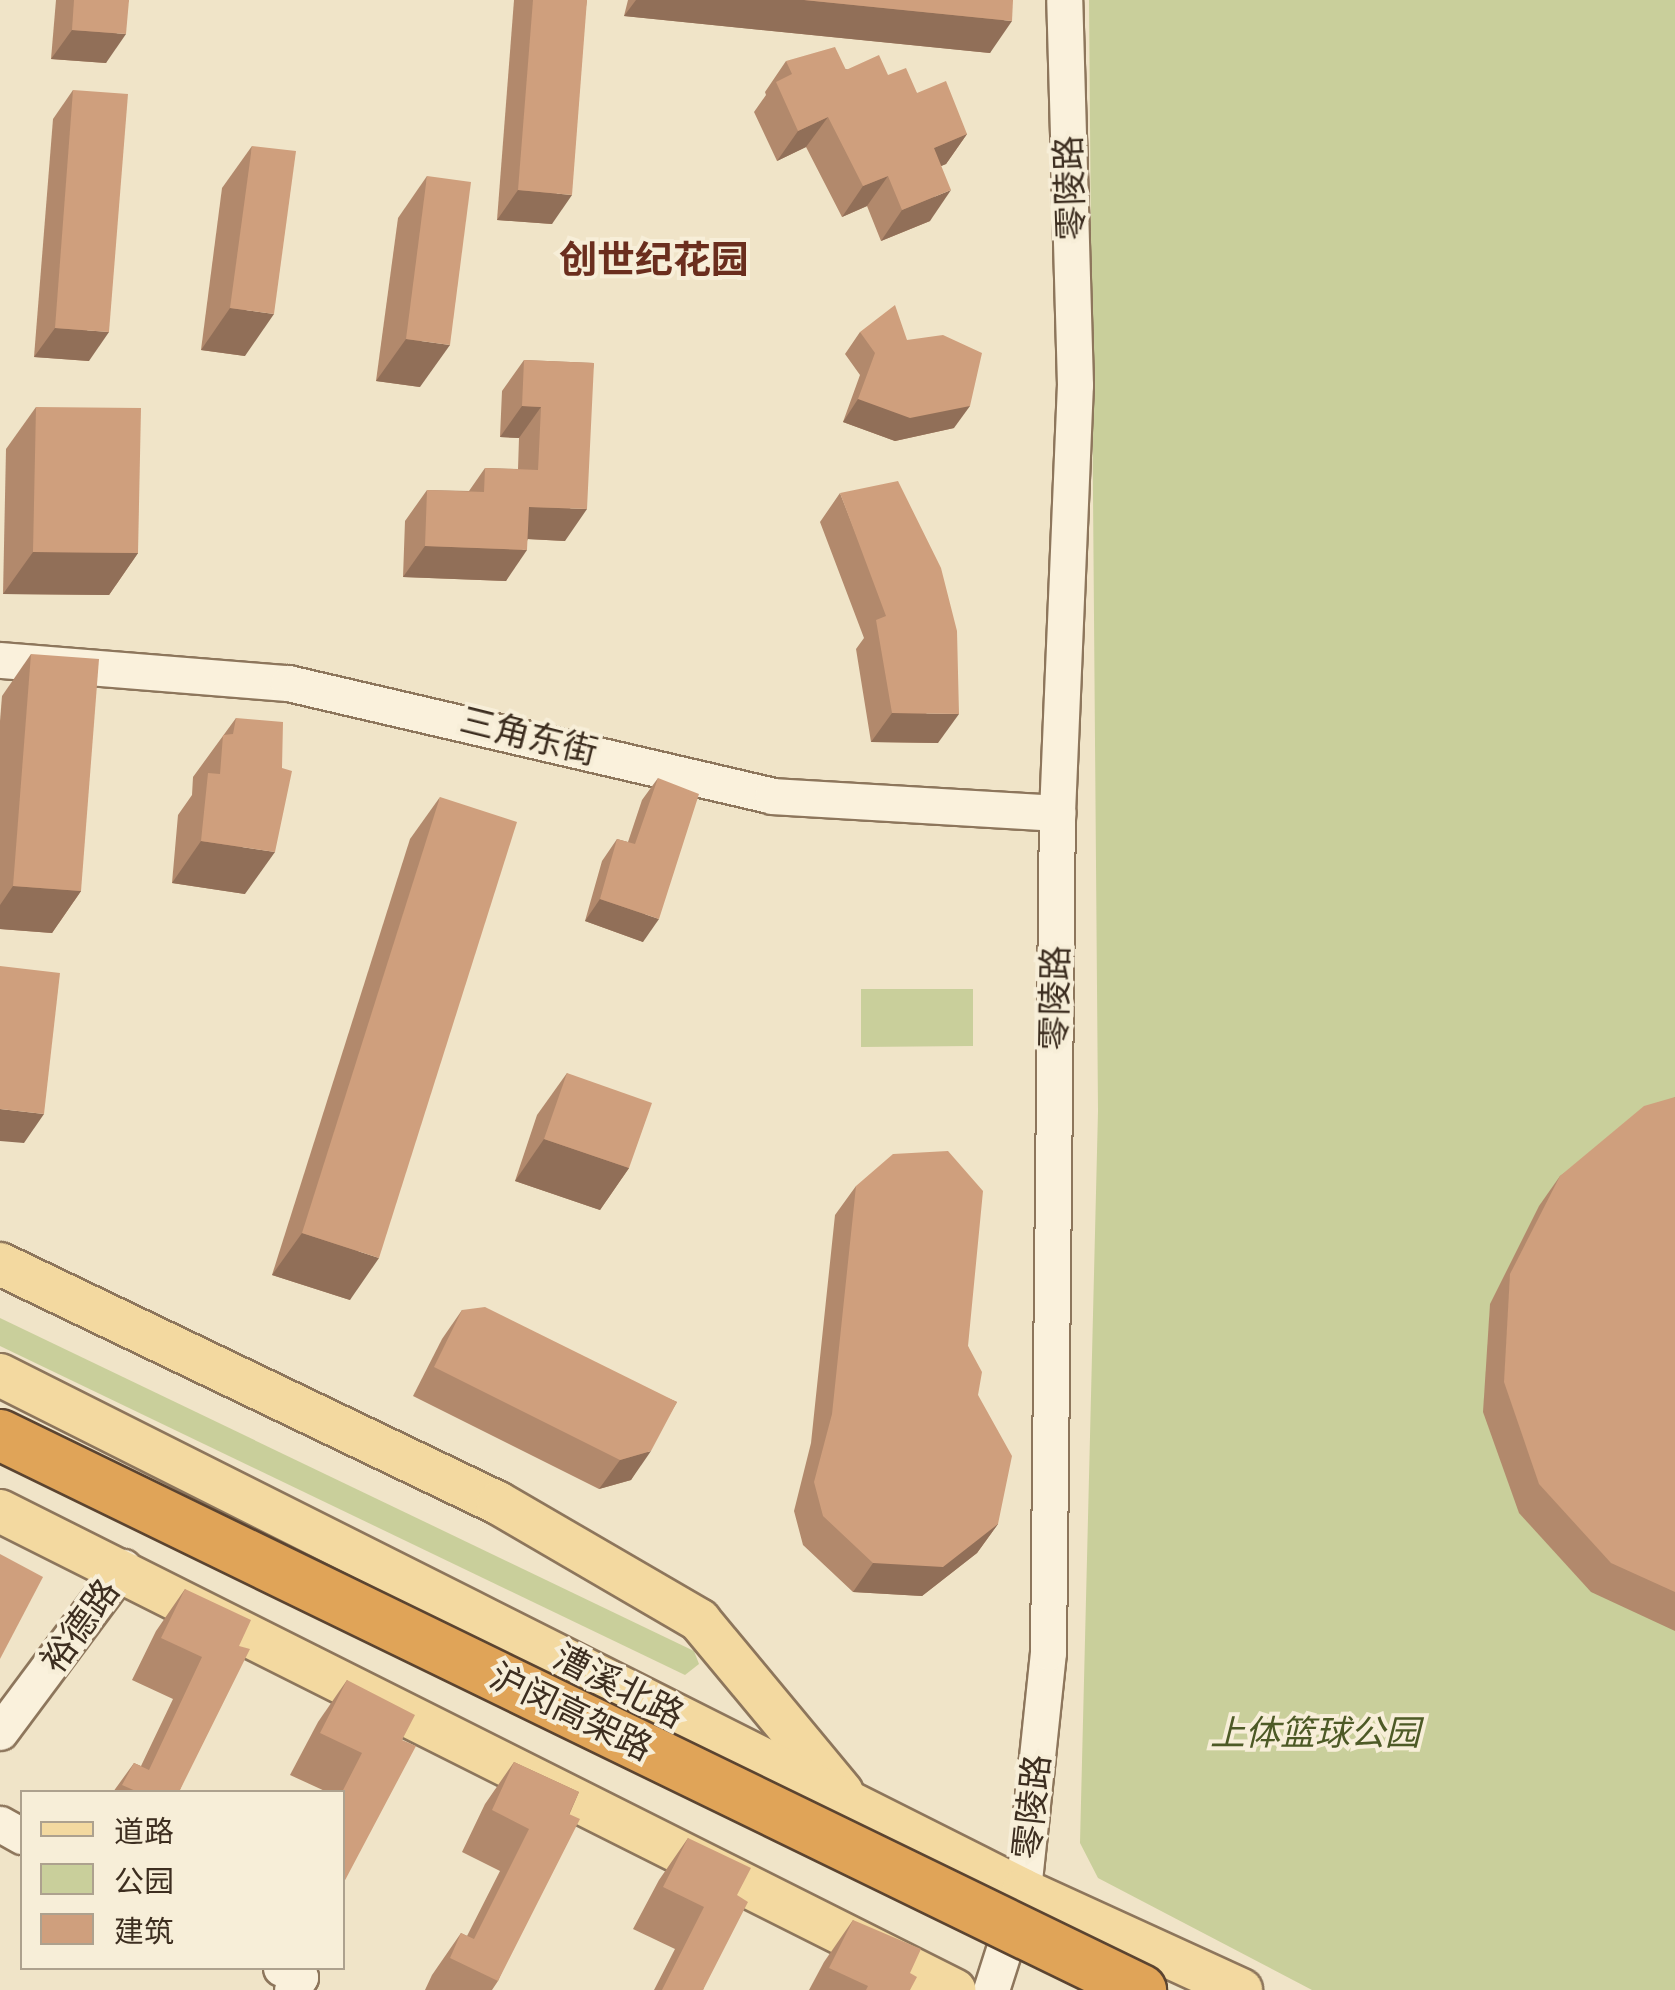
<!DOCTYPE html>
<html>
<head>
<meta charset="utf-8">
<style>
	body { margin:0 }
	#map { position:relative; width:1675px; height:1990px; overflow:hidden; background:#f0e4c8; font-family:Merriweather,"Noto Sans SC",serif }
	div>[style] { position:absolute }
	.green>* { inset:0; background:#c9cf9b }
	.roads { filter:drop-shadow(2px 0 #8d765c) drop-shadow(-2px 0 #8d765c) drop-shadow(0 2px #8d765c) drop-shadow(0 -2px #8d765c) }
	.minor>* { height:35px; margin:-17.5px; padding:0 17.5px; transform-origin:17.5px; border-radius:17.5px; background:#faf1dc }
	.major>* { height:42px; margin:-21px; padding:0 21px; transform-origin:21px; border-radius:21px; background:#f3d9a0 }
	.bridges { filter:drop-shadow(2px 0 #5b4430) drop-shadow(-2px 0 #5b4430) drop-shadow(0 2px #5b4430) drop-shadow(0 -2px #5b4430) }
	.highway-bridge>* { height:50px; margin:-25px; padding:0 25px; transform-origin:25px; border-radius:25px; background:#e0a458 }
	.wall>* { inset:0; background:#b2896c }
	.shaded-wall>* { inset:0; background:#916f58 }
	.building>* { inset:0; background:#cf9f7d }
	span { translate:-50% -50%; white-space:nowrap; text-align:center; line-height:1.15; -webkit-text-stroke:8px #f7eed8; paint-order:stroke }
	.street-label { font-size:35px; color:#3d2e20 }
	.park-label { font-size:35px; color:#4d5a26; font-style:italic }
	.neighbourhood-label { font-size:38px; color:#6b2e1e; font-weight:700 }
	.legend { position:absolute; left:20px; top:1790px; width:325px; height:180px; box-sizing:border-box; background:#f7eed8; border:2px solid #ada18e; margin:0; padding:12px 18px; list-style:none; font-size:30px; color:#3d2e20 }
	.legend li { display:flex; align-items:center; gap:20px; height:50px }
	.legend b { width:50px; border:2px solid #ada18e }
</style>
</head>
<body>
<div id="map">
	<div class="green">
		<div style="clip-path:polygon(1089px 0,1675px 0,1675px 1990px,1312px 1990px,1098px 1878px,1080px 1843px,1098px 1111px)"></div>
		<div style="clip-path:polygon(861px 989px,973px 989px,973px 1046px,861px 1047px)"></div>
		<div style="clip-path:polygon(0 1318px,694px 1651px,699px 1664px,685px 1675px,0 1346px)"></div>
	</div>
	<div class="roads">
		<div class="minor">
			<div style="left:0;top:660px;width:289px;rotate:4.6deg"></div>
			<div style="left:288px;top:683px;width:497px;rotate:13.1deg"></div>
			<div style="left:772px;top:796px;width:286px;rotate:3.4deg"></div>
			<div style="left:0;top:1732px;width:206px;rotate:-53.3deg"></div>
			<div style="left:0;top:1824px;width:25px;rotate:29deg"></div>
			<div style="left:281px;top:1968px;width:21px;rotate:25deg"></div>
			<div style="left:300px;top:1977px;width:15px;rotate:122deg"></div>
			<div style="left:991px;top:1990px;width:105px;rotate:-72.3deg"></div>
			<div style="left:1023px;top:1890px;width:239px;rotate:-84deg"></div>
			<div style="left:1048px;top:1652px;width:839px;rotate:-89.39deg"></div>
			<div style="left:1057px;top:813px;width:428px;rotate:-87.6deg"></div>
			<div style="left:1075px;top:385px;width:385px;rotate:-91.6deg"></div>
		</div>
		<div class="major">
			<div style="left:0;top:1264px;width:552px;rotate:25.64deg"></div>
			<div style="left:498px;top:1503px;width:233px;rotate:30.2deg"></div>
			<div style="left:699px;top:1620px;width:224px;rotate:50.3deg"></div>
			<div style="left:0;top:1375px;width:1145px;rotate:26.72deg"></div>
			<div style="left:1023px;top:1890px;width:240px;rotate:24.6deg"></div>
			<div style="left:0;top:1511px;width:1068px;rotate:26.66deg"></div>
		</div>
	</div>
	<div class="bridges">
		<div class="highway-bridge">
			<div style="left:0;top:1435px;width:1269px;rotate:25.94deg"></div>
		</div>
	</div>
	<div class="wall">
		<div style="clip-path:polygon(56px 0,129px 0,106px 63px,51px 59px)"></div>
		<div style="clip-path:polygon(514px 0,587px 0,552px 224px,497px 220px)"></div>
		<div style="clip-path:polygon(628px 0,1013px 0,990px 53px,624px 16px)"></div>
		<div style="clip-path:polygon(786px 61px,888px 75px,917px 93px,967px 134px,946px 164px,941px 166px,930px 221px,881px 241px,867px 206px,842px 217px,806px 147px,777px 161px,754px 112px,766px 95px,765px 92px)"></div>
		<div style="clip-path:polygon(73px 90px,89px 361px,34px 357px,53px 119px)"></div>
		<div style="clip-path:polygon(252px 146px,245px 356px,201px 350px,222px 188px)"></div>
		<div style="clip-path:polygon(427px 176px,420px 387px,376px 381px,398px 218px)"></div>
		<div style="clip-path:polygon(860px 332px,907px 340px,954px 428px,895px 441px,843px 422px,860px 375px,845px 354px)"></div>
		<div style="clip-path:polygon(524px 360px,594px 363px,565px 541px,528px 539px,506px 581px,403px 577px,405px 521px,427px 490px,469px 491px,485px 468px,518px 469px,519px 438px,500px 437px,502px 391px)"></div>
		<div style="clip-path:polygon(36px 407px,138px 553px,109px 595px,3px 594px,6px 449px)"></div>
		<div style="clip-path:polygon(840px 493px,938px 743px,871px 742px,856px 649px,864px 638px,820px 522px)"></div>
		<div style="clip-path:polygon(31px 654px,81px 891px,52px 933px,0 929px,0 721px,2px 696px)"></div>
		<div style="clip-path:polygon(236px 718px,245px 894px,172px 883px,178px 815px,192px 795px,193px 777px)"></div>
		<div style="clip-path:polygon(658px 778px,643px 942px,585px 921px,602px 861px,617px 839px,628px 842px,642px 800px)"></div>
		<div style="clip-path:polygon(440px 797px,350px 1300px,272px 1275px,410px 839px)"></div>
		<div style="clip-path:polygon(567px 1073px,629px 1168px,600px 1210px,515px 1181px,537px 1115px)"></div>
		<div style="clip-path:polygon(1675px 1097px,1675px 1631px,1591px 1592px,1519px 1513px,1483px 1412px,1490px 1304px,1539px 1206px,1560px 1176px)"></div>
		<div style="clip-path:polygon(856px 1186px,968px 1346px,978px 1395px,998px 1524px,977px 1553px,922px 1596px,853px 1592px,803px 1545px,794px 1511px,811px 1443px,835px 1215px)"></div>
		<div style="clip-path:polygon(462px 1310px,677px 1402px,631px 1480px,599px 1489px,413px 1396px,442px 1339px)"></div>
		<div style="clip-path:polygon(185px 1589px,239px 1646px,179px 1792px,113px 1792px,134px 1763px,141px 1766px,173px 1699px,132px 1680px,156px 1631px)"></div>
		<div style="clip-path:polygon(347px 1680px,402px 1740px,342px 1792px,327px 1792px,290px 1775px,318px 1722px)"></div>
		<div style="clip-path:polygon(514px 1762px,579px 1792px,498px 1981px,492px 1990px,425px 1990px,432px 1975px,461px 1933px,467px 1936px,500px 1871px,462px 1852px,485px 1804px)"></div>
		<div style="clip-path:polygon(688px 1838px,737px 1895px,703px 1990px,654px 1990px,675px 1949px,633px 1929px,659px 1880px)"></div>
		<div style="clip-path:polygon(853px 1920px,910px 1973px,910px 1990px,809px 1990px,824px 1962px)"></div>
	</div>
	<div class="shaded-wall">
		<div style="clip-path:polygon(636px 0,804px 0,1012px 21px,990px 53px,624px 16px)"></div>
		<div style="clip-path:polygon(72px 30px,126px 34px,106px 63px,51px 59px)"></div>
		<div style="clip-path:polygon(828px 117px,806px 147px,777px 161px,798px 131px)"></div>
		<div style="clip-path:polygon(967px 134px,946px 164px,912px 178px,934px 148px)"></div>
		<div style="clip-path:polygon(888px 176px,867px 206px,842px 217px,863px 186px)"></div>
		<div style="clip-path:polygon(518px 190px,572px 195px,552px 224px,497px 220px)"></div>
		<div style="clip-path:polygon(951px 190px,930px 221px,881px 241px,902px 210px)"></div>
		<div style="clip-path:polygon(230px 308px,274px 314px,245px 356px,201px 350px)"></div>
		<div style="clip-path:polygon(55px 328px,109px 332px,89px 361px,34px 357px)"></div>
		<div style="clip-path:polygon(406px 339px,450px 345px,420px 387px,376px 381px)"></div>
		<div style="clip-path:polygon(858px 399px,970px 406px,954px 428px,895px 441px,843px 422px)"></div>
		<div style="clip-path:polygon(522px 406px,541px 407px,519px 438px,500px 437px)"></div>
		<div style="clip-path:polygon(529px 507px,587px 509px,565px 541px,507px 538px)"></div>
		<div style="clip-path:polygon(425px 546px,527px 550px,506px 581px,403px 577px)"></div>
		<div style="clip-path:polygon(33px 552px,138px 553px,109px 595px,3px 594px)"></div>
		<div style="clip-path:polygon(892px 713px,959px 714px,938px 743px,871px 742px)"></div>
		<div style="clip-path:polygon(201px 841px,275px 852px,245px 894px,172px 883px)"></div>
		<div style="clip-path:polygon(13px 886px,81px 891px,52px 933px,0 929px,0 905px)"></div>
		<div style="clip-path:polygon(600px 899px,659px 919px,643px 942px,585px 921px)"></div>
		<div style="clip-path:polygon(0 1109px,44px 1114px,24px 1143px,0 1141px)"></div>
		<div style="clip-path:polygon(544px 1139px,629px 1168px,600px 1210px,515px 1181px)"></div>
		<div style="clip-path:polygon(302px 1233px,379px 1258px,350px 1300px,272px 1275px)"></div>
		<div style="clip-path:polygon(651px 1451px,631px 1480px,599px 1489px,620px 1460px)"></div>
		<div style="clip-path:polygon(998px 1524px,977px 1553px,922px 1596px,853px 1592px,873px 1563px)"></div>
	</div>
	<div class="building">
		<div style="clip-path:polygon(74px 0,129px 0,126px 34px,72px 30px)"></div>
		<div style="clip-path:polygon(533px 0,587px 0,572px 195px,518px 190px)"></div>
		<div style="clip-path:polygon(804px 0,1013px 0,1012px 21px)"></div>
		<div style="clip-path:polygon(835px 47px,846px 70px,879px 55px,888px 75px,906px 68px,917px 93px,946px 81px,967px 134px,934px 148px,951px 190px,902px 210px,888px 176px,863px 186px,828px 117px,798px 131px,776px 82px,792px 74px,786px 61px)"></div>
		<div style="clip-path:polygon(73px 90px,128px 94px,109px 332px,55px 328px)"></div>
		<div style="clip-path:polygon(252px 146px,296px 151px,274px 314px,230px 308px)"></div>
		<div style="clip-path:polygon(427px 176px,471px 182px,450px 345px,406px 339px)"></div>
		<div style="clip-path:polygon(895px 305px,907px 340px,943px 335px,982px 353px,970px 406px,910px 418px,858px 399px,875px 353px,860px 332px)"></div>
		<div style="clip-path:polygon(524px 360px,594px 363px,587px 509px,529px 507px,527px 550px,425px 546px,427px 490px,484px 492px,485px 468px,538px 470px,541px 407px,522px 406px)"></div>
		<div style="clip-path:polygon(36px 407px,141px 408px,138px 553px,33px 552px)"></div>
		<div style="clip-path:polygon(898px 481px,941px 568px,957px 631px,959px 714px,892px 713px,876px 620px,886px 616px,840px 493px)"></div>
		<div style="clip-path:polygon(31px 654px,99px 659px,81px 891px,13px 886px)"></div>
		<div style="clip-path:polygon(236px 718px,283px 722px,282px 768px,292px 771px,275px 852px,201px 841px,208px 773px,220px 774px,223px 735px,233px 734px)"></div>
		<div style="clip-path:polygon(658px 778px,699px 794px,659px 919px,600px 899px,617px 839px,635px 844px)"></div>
		<div style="clip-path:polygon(440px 797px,517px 822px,379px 1258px,302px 1233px)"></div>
		<div style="clip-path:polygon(0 966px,60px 973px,44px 1114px,0 1109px)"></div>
		<div style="clip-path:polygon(567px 1073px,652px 1103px,629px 1168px,544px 1139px)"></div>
		<div style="clip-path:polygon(1675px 1097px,1675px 1592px,1611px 1563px,1539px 1484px,1504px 1382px,1510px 1274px,1560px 1176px,1644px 1106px)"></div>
		<div style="clip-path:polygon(948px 1151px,983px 1191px,968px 1346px,982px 1372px,978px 1395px,1012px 1456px,998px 1524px,943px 1567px,873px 1563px,823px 1516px,814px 1482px,832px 1414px,856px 1186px,893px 1154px)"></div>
		<div style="clip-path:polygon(485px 1307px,677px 1402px,651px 1451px,620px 1460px,434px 1367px,462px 1310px)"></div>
		<div style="clip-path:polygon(0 1554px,43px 1577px,0 1659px)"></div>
		<div style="clip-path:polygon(185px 1589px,251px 1620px,239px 1646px,250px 1649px,179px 1792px,138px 1792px,122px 1785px,134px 1763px,149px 1770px,202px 1657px,161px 1638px)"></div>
		<div style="clip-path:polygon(347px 1680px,415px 1715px,402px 1740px,416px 1746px,342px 1886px,342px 1792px,362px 1753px,320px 1733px)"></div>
		<div style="clip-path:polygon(514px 1762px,579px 1792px,569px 1814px,580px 1819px,498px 1981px,450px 1958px,461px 1933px,474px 1939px,529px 1829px,492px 1810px)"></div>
		<div style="clip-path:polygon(688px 1838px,751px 1868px,737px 1895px,748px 1902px,703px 1990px,662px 1990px,704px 1907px,663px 1887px)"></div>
		<div style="clip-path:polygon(853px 1920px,921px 1949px,910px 1973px,917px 1977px,910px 1990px,866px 1990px,868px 1986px,829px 1968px)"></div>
	</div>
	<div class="street-label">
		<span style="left:1070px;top:188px;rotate:-92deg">零陵路</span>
		<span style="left:529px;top:736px;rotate:14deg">三角东街</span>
		<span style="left:1055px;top:998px;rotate:-89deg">零陵路</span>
		<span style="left:80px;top:1626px;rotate:-54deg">裕德路</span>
		<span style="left:619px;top:1686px;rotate:27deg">漕溪北路</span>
		<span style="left:571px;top:1712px;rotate:26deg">沪闵高架路</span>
		<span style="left:1032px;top:1807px;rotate:-84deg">零陵路</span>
	</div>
	<div class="park-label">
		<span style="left:1315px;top:1733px">上体篮球公园</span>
	</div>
	<div class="neighbourhood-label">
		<span style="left:654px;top:260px">创世纪花园</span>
	</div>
	<ul class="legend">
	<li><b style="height:12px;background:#f3d9a0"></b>道路</li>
	<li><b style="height:28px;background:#c9cf9b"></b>公园</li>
	<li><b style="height:28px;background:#cf9f7d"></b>建筑</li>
	</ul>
</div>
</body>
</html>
